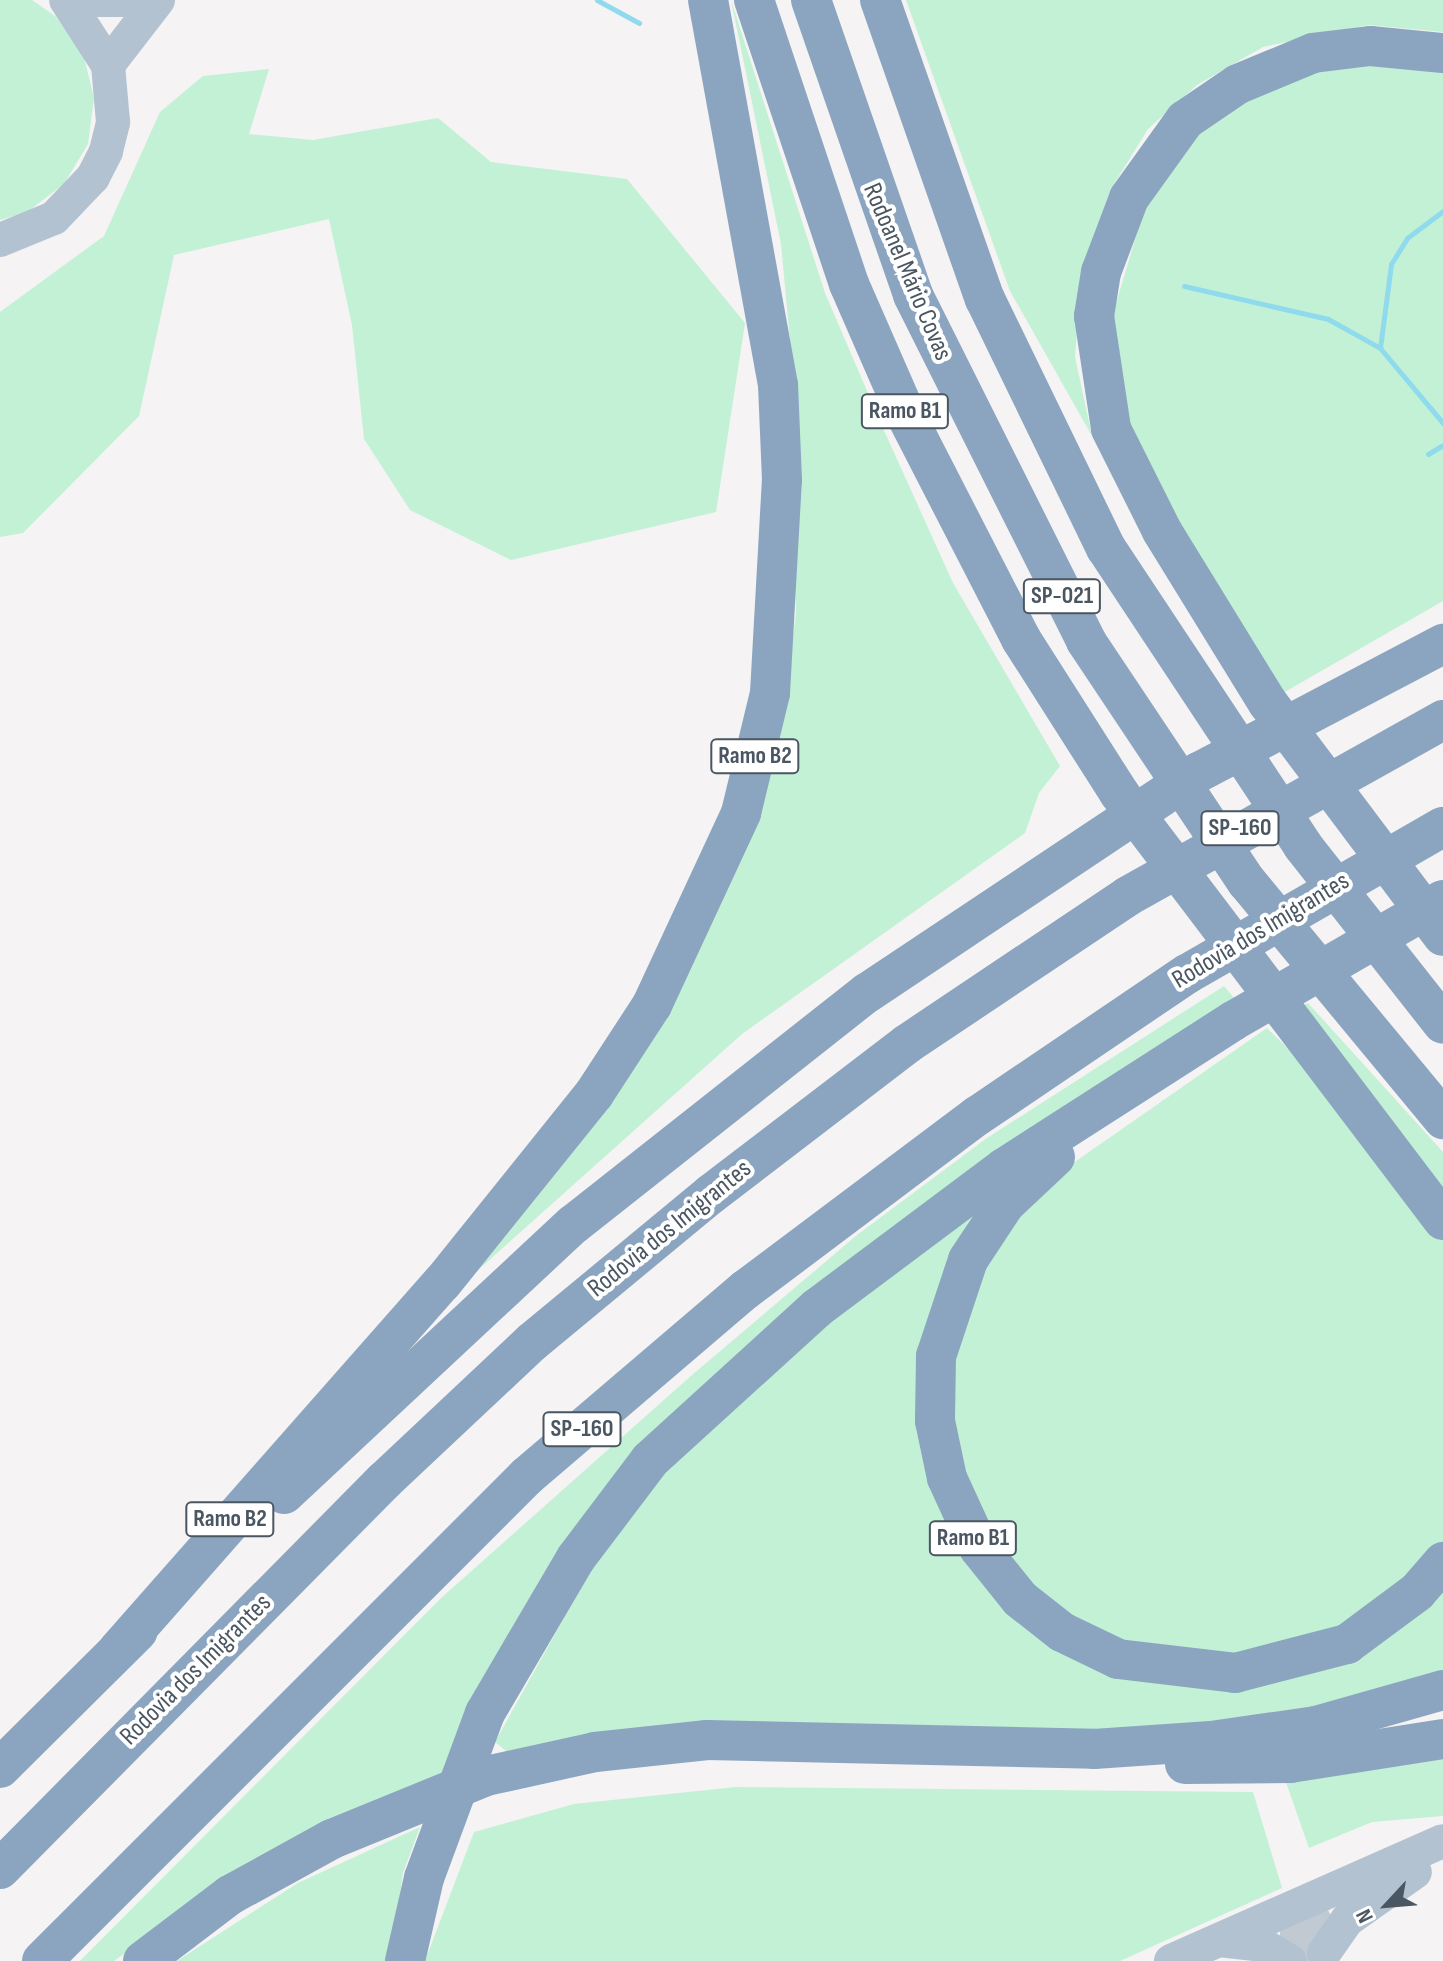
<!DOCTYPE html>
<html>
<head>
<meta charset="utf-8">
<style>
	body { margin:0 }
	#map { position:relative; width:1443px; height:1961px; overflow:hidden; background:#f5f3f3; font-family:"Sofia Sans Condensed",sans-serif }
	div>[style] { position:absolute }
	.green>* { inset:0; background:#c3f1d5 }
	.stream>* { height:5px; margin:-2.5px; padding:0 2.5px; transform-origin:2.5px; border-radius:2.5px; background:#90daee }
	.minor>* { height:28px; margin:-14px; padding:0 14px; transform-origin:14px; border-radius:14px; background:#c1cad2 }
	.major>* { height:34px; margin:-17px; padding:0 17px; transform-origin:17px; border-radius:17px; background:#b3c2d1 }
	.highway>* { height:40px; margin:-20px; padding:0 20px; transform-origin:20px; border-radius:20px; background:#8ba5c1 }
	span { translate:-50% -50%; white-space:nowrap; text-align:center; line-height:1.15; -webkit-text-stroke:8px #fff; paint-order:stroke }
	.shield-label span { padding:2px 6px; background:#fff; border:2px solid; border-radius:6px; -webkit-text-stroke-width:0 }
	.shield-label { font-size:24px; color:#4a5661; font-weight:700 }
	.street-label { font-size:26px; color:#4a5661 }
	.north { position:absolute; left:1347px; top:1865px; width:80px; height:80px; -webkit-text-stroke:6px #fff; paint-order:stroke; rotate:244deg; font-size:22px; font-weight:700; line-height:32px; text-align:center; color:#4a5661 }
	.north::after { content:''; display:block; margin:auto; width:28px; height:36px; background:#4a5661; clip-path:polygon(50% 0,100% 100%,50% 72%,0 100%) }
</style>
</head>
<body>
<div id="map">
	<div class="green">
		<div style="clip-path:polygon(0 0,32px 0,55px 16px,83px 53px,94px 98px,88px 144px,64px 184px,27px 212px,0 220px)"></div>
		<div style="clip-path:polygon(731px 0,825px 293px,882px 426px,953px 583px,1060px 766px,1039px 793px,1025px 833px,742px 1034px,419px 1323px,556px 1159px,780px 721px,796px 614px,793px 372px,781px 244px)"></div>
		<div style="clip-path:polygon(906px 0,1443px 0,1443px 32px,1369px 25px,1263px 47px,1197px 85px,1148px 129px,1111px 189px,1082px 267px,1075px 357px,1092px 436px,1010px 291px)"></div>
		<div style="clip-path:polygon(1371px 64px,1443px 71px,1443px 601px,1283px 693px,1177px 523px,1128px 422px,1112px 317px,1145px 206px,1197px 133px,1247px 100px,1317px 70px)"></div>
		<div style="clip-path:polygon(269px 69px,249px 134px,313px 140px,438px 118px,491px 162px,627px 179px,745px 323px,716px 512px,511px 560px,410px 510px,364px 439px,352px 325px,329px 219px,174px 255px,139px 416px,23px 533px,0 537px,0 312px,104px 236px,160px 112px,203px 76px)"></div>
		<div style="clip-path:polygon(1224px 986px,1235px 999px,709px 1385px,441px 1774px,255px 1859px,114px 1961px,80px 1961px,440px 1599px,692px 1375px,857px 1235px,987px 1138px)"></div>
		<div style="clip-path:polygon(1308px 1003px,1443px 1152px,1443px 1190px,1294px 1010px)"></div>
		<div style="clip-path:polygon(1267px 1028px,1315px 1075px,1443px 1232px,1443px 1553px,1398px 1603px,1272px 1660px,1110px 1641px,1018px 1578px,981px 1523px,959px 1466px,949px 1364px,989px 1249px,1056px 1175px)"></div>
		<div style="clip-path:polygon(1048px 1150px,929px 1342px,980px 1563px,1201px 1687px,1443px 1589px,1443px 1680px,1275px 1723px,511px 1755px,495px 1742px,609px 1537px,685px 1444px,737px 1392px)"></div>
		<div style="clip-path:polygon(1443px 1750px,1443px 1816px,1372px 1822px,1309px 1848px,1282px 1771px)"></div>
		<div style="clip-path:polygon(736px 1787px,1253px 1792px,1282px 1888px,1120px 1961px,425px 1961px,474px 1832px,574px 1804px)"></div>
		<div style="clip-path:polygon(420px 1827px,403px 1873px,391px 1961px,177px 1961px,298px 1883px)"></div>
	</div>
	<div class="stream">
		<div style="left:597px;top:0;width:48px;rotate:28.7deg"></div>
		<div style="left:1184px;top:286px;width:148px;rotate:12.9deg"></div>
		<div style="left:1328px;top:319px;width:60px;rotate:29.1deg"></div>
		<div style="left:1380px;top:348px;width:98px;rotate:50deg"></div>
		<div style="left:1380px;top:348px;width:85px;rotate:-82.5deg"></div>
		<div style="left:1391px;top:264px;width:31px;rotate:-58deg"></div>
		<div style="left:1407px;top:238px;width:45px;rotate:-36.9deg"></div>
		<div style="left:1428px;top:454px;width:17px;rotate:-31deg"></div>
	</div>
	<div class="minor">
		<div style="left:1308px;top:1901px;width:32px;rotate:64deg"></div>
		<div style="left:1322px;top:1930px;width:31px;rotate:96deg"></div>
		<div style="left:1293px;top:1961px;width:54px;rotate:-87.9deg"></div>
	</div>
	<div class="major">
		<div style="left:67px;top:0;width:56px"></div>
		<div style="left:108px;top:65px;width:82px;rotate:-52.4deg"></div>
		<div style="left:0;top:240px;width:58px;rotate:-22.2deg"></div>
		<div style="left:54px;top:218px;width:57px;rotate:-46.4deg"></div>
		<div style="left:93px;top:177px;width:29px;rotate:-63deg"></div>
		<div style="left:106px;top:151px;width:30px;rotate:-76deg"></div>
		<div style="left:113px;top:122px;width:57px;rotate:-95deg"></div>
		<div style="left:108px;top:65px;width:77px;rotate:-122.9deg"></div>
		<div style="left:1219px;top:1940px;width:44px;rotate:6.5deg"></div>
		<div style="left:1263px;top:1945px;width:31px;rotate:31deg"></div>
		<div style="left:1324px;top:1953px;width:40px;rotate:-55.1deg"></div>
		<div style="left:1347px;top:1920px;width:83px;rotate:-35.2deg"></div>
		<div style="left:1171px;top:1961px;width:297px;rotate:-23.8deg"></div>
	</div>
	<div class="highway">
		<div style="left:754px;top:0;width:299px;rotate:71.5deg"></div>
		<div style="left:849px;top:284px;width:145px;rotate:66.4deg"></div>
		<div style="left:907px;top:417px;width:250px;rotate:62.8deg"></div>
		<div style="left:1021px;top:639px;width:183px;rotate:57.5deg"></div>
		<div style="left:1119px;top:793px;width:536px;rotate:52.81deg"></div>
		<div style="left:811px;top:0;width:312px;rotate:70.9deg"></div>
		<div style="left:913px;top:295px;width:387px;rotate:63.4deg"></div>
		<div style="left:1086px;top:641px;width:290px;rotate:56.3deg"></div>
		<div style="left:1247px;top:882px;width:308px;rotate:50.4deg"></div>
		<div style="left:880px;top:0;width:317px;rotate:70.7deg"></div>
		<div style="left:985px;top:299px;width:277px;rotate:64.1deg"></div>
		<div style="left:1106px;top:548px;width:357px;rotate:56.5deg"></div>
		<div style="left:1303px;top:846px;width:226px;rotate:51.8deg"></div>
		<div style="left:1443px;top:53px;width:73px;rotate:-174.5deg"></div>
		<div style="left:1370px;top:46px;width:57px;rotate:173deg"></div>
		<div style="left:1313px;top:53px;width:81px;rotate:157.5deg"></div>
		<div style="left:1238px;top:84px;width:64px;rotate:145.8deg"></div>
		<div style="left:1185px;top:120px;width:96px;rotate:125.7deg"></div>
		<div style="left:1129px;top:198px;width:79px;rotate:110.7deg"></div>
		<div style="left:1101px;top:272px;width:45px;rotate:99deg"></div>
		<div style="left:1094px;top:316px;width:114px;rotate:81.4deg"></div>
		<div style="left:1111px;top:429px;width:114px;rotate:63.4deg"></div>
		<div style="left:1162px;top:531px;width:202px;rotate:58.4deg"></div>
		<div style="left:1268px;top:703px;width:291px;rotate:53.1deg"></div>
		<div style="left:1055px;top:1157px;width:69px;rotate:136.8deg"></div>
		<div style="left:1005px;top:1204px;width:67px;rotate:123.5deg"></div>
		<div style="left:968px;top:1260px;width:101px;rotate:108.4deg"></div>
		<div style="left:936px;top:1356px;width:65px;rotate:90.9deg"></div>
		<div style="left:935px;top:1421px;width:58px;rotate:78.1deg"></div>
		<div style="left:947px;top:1478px;width:77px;rotate:65.4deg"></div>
		<div style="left:979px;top:1548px;width:65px;rotate:51.2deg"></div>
		<div style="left:1020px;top:1599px;width:53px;rotate:38.2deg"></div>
		<div style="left:1062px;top:1632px;width:62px;rotate:25.7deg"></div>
		<div style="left:1118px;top:1659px;width:118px;rotate:6.8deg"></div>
		<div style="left:1235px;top:1673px;width:116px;rotate:-14.5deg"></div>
		<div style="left:1347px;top:1644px;width:87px;rotate:-36.6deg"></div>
		<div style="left:1417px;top:1592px;width:40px;rotate:-49deg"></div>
		<div style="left:284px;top:1494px;width:396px;rotate:-43deg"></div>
		<div style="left:574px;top:1224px;width:373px;rotate:-38.3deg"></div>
		<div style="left:867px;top:993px;width:399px;rotate:-33.7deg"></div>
		<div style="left:1199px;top:772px;width:276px;rotate:-27.7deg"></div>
		<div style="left:118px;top:1650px;width:490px;rotate:-48.6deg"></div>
		<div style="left:442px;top:1283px;width:243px;rotate:-51.2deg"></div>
		<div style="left:594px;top:1094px;width:106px;rotate:-56.9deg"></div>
		<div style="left:652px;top:1005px;width:212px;rotate:-65.1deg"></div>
		<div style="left:741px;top:813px;width:123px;rotate:-76.4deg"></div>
		<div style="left:770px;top:693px;width:213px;rotate:-86.8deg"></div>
		<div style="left:782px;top:480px;width:95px;rotate:-92.4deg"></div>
		<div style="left:778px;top:385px;width:391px;rotate:-100.3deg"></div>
		<div style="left:1185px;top:1764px;width:105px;rotate:-0.5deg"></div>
		<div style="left:1290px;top:1763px;width:155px;rotate:-8.9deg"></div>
		<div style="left:0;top:1768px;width:194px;rotate:-44.8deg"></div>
		<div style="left:0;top:1869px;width:546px;rotate:-45.3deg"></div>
		<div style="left:384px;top:1481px;width:203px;rotate:-43.2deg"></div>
		<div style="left:532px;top:1342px;width:232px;rotate:-39.6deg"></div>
		<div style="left:711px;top:1194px;width:247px;rotate:-37.4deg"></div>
		<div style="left:907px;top:1044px;width:266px;rotate:-33.8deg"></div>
		<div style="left:1128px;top:896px;width:361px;rotate:-29.2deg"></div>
		<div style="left:42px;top:1961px;width:686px;rotate:-45deg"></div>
		<div style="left:527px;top:1476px;width:287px;rotate:-40.5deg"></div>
		<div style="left:745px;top:1290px;width:290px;rotate:-36.9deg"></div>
		<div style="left:977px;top:1116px;width:254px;rotate:-34.1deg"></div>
		<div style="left:1187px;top:974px;width:295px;rotate:-29.9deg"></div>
		<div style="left:143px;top:1961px;width:109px;rotate:-37.2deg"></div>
		<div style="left:230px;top:1895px;width:116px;rotate:-28.8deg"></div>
		<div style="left:332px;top:1839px;width:166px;rotate:-22.2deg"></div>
		<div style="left:486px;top:1776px;width:112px;rotate:-12.4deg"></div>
		<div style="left:595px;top:1752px;width:113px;rotate:-6.1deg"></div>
		<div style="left:707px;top:1740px;width:387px;rotate:1.3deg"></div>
		<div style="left:1094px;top:1749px;width:117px;rotate:-3.9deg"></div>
		<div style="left:1211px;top:1741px;width:106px;rotate:-8.1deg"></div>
		<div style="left:1316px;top:1726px;width:132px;rotate:-15.8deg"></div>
		<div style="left:405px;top:1961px;width:85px;rotate:-77.1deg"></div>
		<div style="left:424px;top:1878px;width:176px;rotate:-69.7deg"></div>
		<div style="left:485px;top:1713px;width:180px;rotate:-59.6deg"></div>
		<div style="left:576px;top:1558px;width:123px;rotate:-52.9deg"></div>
		<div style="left:650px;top:1460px;width:226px;rotate:-42.3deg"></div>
		<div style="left:817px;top:1308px;width:234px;rotate:-36.8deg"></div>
		<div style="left:1004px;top:1168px;width:272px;rotate:-32.7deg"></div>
		<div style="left:1233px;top:1021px;width:242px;rotate:-30deg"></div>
	</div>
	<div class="shield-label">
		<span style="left:905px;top:411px">Ramo B1</span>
		<span style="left:1062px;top:596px">SP-021</span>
		<span style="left:755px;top:756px">Ramo B2</span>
		<span style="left:1240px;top:828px">SP-160</span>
		<span style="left:582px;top:1429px">SP-160</span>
		<span style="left:230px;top:1519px">Ramo B2</span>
		<span style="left:973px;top:1538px">Ramo B1</span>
	</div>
	<div class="street-label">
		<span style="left:907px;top:272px;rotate:67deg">Rodoanel Mário Covas</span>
		<span style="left:1261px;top:931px;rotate:-31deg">Rodovia dos Imigrantes</span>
		<span style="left:670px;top:1229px;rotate:-39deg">Rodovia dos Imigrantes</span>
		<span style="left:196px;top:1670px;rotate:-45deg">Rodovia dos Imigrantes</span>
	</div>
	<div class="north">N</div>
</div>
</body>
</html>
